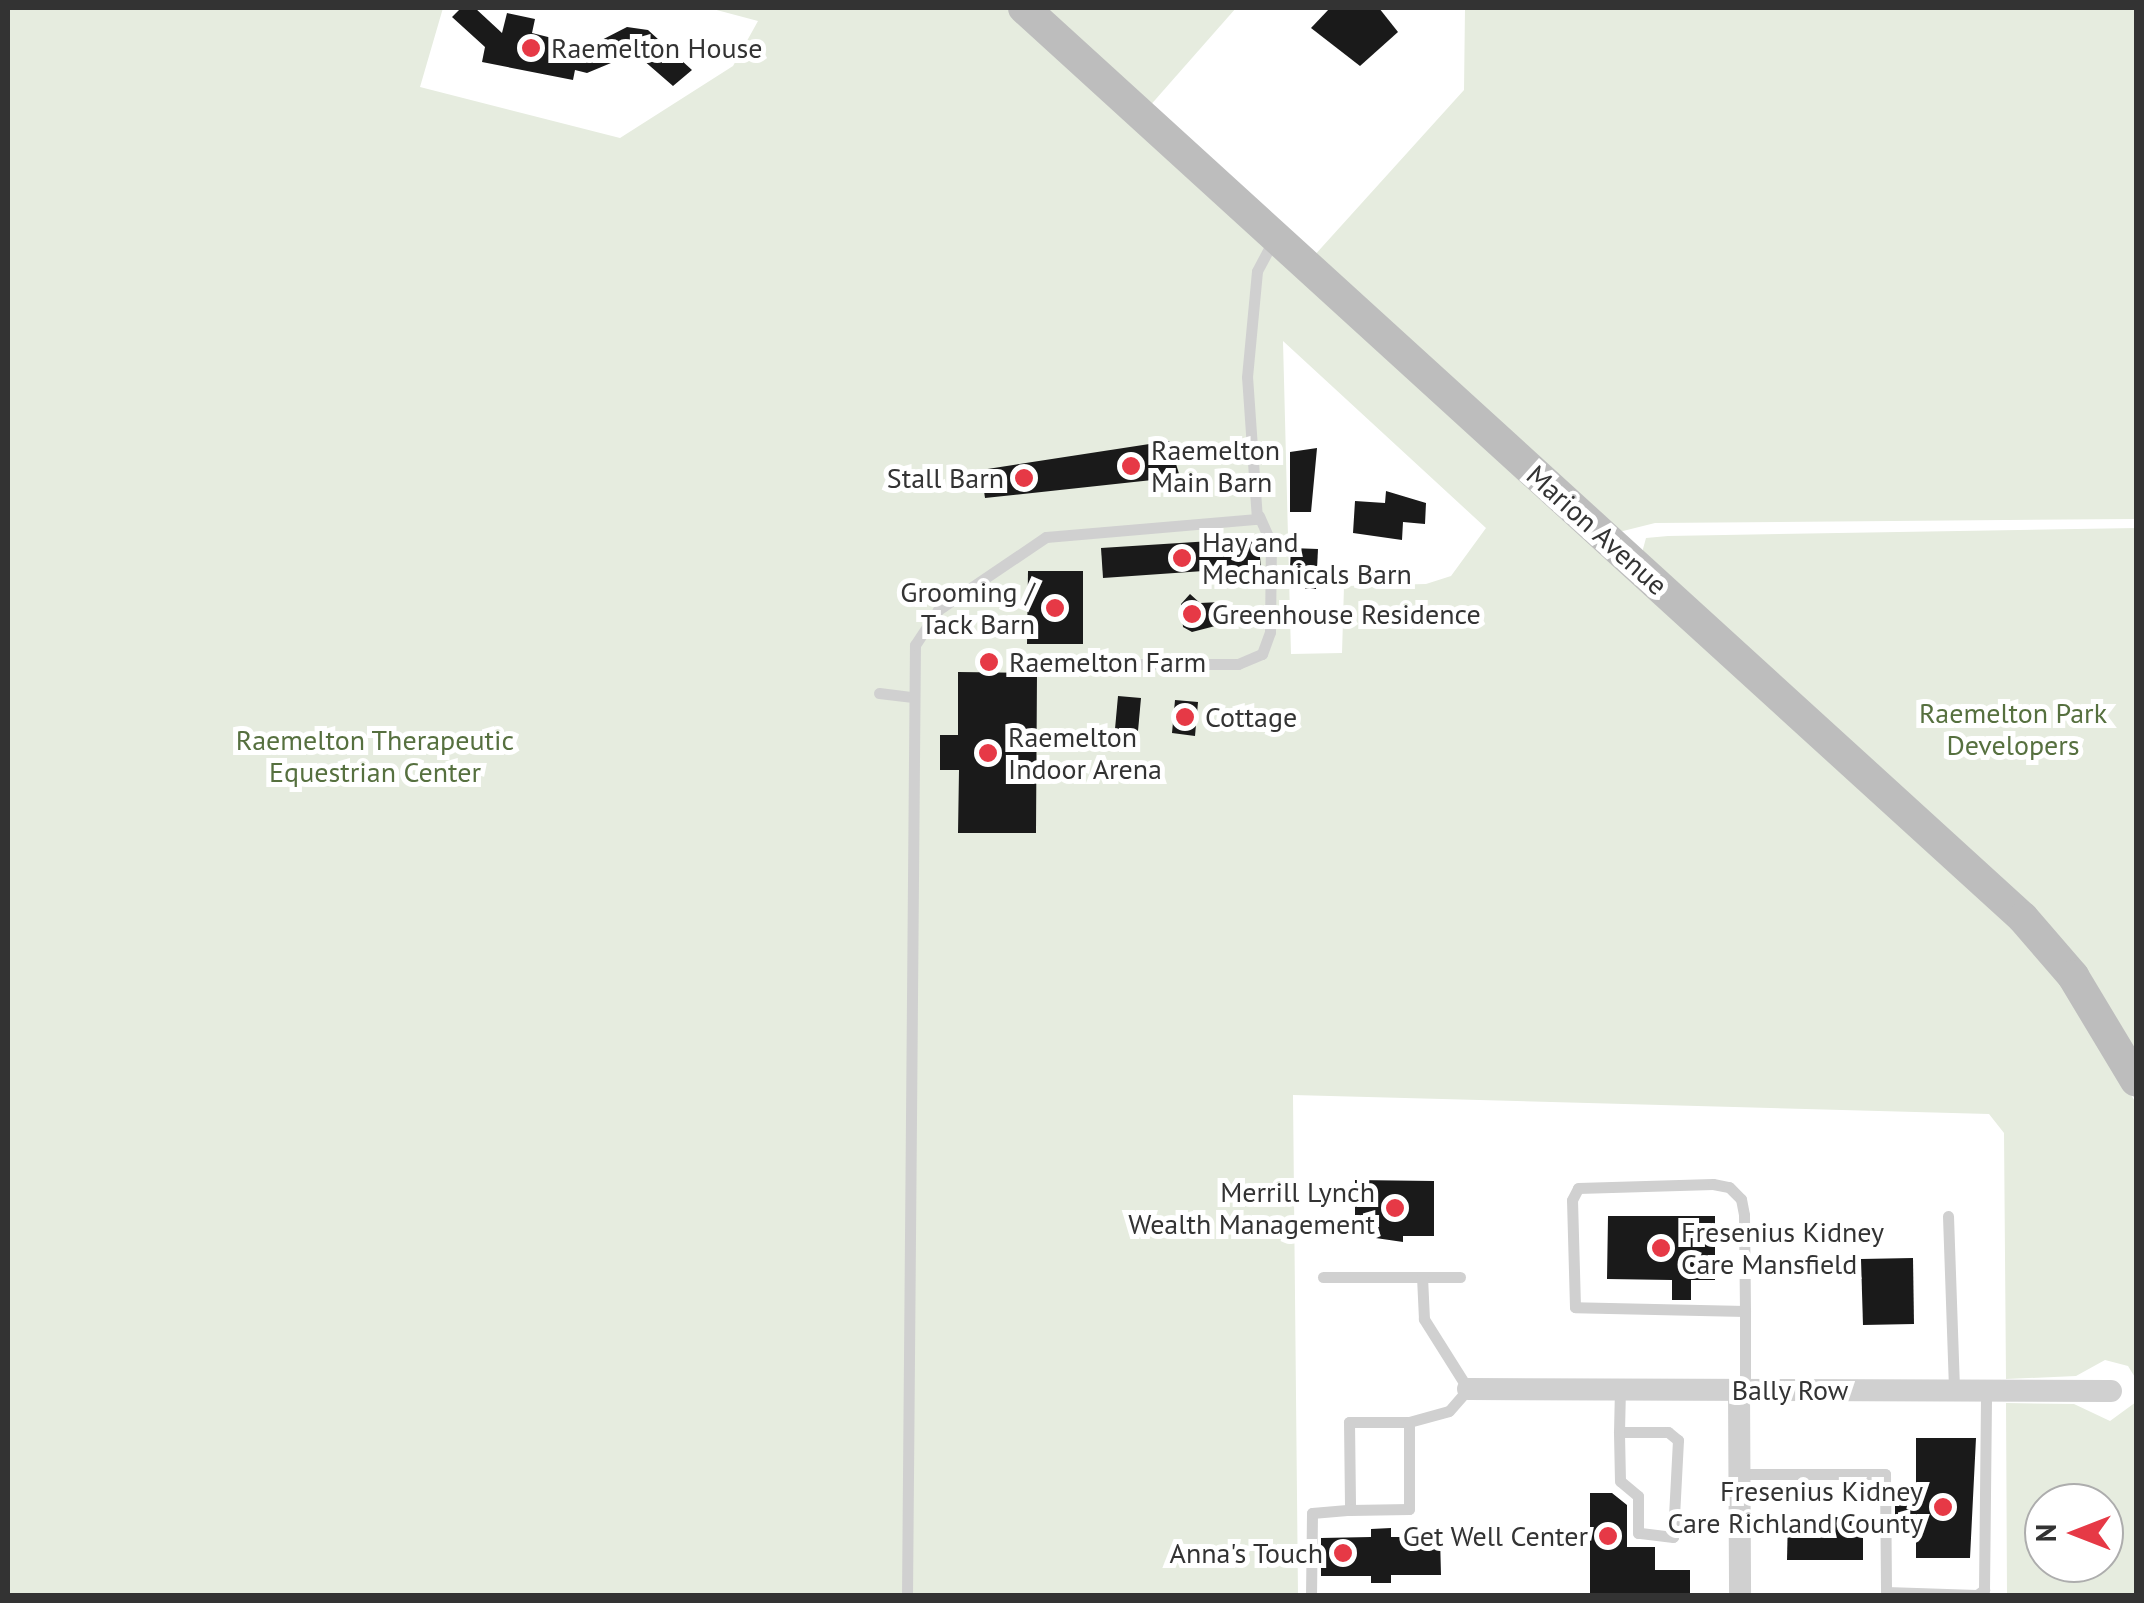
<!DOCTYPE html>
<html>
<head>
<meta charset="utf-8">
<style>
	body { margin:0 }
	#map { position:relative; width:2144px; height:1603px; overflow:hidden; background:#fff; font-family:"PT Sans",sans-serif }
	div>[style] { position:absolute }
	.green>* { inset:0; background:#e6ecdf }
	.building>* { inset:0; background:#1a1a1a }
	.lane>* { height:11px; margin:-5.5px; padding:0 5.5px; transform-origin:5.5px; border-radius:5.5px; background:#d0d0d0 }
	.street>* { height:22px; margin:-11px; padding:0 11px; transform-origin:11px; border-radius:11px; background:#d0d0d0 }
	.secondary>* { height:32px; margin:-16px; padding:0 16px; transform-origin:16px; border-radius:16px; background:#bdbdbd }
	.dots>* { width:28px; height:28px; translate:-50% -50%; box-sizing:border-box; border:5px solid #fff; border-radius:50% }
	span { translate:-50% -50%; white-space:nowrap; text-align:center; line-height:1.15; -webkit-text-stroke:10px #fff; paint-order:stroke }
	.poi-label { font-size:28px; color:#333 }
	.left { translate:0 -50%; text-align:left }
	.right { translate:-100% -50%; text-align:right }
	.street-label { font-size:28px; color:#333 }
	.park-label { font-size:28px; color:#56703f }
	.frame { position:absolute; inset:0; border:10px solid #333; pointer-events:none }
	.north { position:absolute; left:2024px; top:1483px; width:100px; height:100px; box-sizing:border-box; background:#fff; border:2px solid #adadad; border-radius:50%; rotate:270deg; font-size:28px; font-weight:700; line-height:40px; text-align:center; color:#333 }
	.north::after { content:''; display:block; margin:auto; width:35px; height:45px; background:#e63946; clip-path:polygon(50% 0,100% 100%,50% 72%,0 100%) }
</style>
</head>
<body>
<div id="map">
	<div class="green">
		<div style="clip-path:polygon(evenodd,8px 8px,443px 8px,420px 87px,620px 138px,733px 66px,758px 21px,709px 8px,1011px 8px,2043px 955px,2136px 1103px,2136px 1379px,2128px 1366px,2105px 1360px,2076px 1376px,2006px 1379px,2004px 1133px,1989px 1114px,1293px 1095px,1298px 1595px,8px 1596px,8px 8px,1283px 341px,1486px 528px,1451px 576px,1426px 584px,1344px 586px,1342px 653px,1291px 654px,1283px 341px)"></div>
		<div style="clip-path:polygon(1037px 8px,1236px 8px,1148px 108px)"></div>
		<div style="clip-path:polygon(1465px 8px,2136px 8px,2136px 519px,1655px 523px,1615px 533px,1313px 257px,1464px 90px)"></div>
		<div style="clip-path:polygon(2136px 528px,2136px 1058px,2123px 1033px,1643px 560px,1643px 549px,1646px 538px,1668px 536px)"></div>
		<div style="clip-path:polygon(evenodd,2136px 1402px,2136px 1595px,2007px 1595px,2006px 1403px,2074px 1404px,2110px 1421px,2136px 1402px,2044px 1503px,2104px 1503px,2104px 1563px,2044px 1563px,2044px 1503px)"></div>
	</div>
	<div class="building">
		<div style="clip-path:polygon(461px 8px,475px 8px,502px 33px,507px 13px,535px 19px,532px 33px,588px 47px,627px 27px,648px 30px,692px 70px,673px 86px,635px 53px,587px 73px,575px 70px,573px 80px,482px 62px,485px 47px,452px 17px)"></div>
		<div style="clip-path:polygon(1330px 8px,1379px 8px,1398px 32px,1360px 66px,1311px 28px)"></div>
		<div style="clip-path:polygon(1169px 441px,1180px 477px,985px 498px,981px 470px)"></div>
		<div style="clip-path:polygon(1317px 448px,1311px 512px,1290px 512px,1290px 452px)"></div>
		<div style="clip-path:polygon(1386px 491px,1426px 503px,1425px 524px,1403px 522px,1402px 540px,1353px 533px,1355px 501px,1385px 503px)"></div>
		<div style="clip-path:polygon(1258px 538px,1261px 567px,1103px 578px,1101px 548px)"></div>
		<div style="clip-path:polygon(1291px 548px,1318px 549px,1316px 589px,1289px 588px)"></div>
		<div style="clip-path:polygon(1028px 571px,1083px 571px,1083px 644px,1027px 644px)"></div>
		<div style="clip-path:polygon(1190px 594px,1200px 603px,1221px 602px,1223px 624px,1192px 632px,1183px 627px,1181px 604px)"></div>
		<div style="clip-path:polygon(958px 672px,1037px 673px,1036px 833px,958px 833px,959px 770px,940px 770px,940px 735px,958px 735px)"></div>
		<div style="clip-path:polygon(1118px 696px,1141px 698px,1138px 731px,1115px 729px)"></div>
		<div style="clip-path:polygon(1175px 700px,1198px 702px,1195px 736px,1172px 733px)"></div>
		<div style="clip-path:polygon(1355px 1180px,1434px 1181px,1434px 1236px,1403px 1236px,1403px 1242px,1355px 1235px)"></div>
		<div style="clip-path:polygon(1608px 1216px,1715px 1216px,1715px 1280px,1691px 1280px,1691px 1300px,1672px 1300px,1672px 1280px,1607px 1279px)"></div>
		<div style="clip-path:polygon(1913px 1258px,1914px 1324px,1863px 1325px,1861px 1259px)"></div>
		<div style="clip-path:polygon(1916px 1438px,1976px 1438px,1970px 1558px,1916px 1558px,1916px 1517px,1895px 1517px,1895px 1497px,1916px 1497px)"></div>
		<div style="clip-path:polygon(1590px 1493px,1612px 1493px,1627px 1505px,1627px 1547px,1655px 1547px,1655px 1570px,1690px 1570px,1690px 1596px,1590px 1596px)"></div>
		<div style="clip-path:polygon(1788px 1517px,1863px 1517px,1863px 1560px,1787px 1560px)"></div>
		<div style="clip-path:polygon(1391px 1528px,1391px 1537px,1440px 1537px,1441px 1575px,1391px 1575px,1391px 1583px,1371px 1583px,1371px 1576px,1321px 1576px,1321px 1538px,1371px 1537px,1371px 1529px)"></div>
	</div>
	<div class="lane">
		<div style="left:1100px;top:664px;width:138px"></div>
		<div style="left:1238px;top:664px;width:26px;rotate:-23deg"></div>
		<div style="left:1262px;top:654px;width:23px;rotate:-70deg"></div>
		<div style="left:1270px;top:632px;width:89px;rotate:-89.4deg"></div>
		<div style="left:1271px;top:543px;width:30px;rotate:-114deg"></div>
		<div style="left:879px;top:693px;width:34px;rotate:7deg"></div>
		<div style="left:1948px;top:1216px;width:174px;rotate:88deg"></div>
		<div style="left:1323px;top:1277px;width:137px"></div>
		<div style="left:1745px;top:1311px;width:170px;rotate:-178.7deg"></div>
		<div style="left:1575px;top:1307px;width:107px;rotate:-91.6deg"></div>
		<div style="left:1572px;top:1200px;width:13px;rotate:-63deg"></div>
		<div style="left:1578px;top:1188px;width:135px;rotate:-1.7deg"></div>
		<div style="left:1713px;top:1184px;width:16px;rotate:11deg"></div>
		<div style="left:1729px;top:1187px;width:17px;rotate:45deg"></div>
		<div style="left:1741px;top:1199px;width:16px;rotate:79deg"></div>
		<div style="left:1744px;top:1215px;width:96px;rotate:89.4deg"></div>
		<div style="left:1745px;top:1311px;width:79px;rotate:90deg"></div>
		<div style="left:1409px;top:1422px;width:60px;rotate:180deg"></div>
		<div style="left:1349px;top:1422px;width:88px;rotate:89.3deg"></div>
		<div style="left:1350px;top:1510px;width:59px;rotate:-1deg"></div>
		<div style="left:1409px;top:1509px;width:87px;rotate:-90deg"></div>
		<div style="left:1409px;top:1422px;width:41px;rotate:-15.4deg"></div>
		<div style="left:1449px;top:1411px;width:29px;rotate:-49deg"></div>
		<div style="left:1468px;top:1389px;width:83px;rotate:-122.2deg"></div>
		<div style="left:1424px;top:1319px;width:42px;rotate:-92.7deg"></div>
		<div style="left:1619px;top:1432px;width:49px"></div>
		<div style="left:1668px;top:1432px;width:13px;rotate:39deg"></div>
		<div style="left:1678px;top:1440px;width:97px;rotate:93deg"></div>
		<div style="left:1673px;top:1537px;width:35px;rotate:-173deg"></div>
		<div style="left:1638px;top:1533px;width:37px;rotate:-90deg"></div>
		<div style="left:1638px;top:1496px;width:23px;rotate:-140deg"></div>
		<div style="left:1620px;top:1481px;width:49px;rotate:-91.2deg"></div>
		<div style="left:1619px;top:1432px;width:43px;rotate:-88.7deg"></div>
		<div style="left:1739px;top:1474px;width:146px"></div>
		<div style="left:1885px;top:1474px;width:118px;rotate:89.5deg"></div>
		<div style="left:1886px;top:1592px;width:91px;rotate:1.9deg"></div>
		<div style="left:1977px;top:1595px;width:9px;rotate:-36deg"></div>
		<div style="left:1984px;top:1590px;width:200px;rotate:-89.4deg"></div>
		<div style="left:907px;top:1596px;width:951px;rotate:-89.52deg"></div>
		<div style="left:915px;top:645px;width:42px;rotate:-56.7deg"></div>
		<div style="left:938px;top:610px;width:130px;rotate:-34.1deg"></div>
		<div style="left:1046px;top:537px;width:212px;rotate:-4.9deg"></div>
		<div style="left:1257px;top:519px;width:142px;rotate:-94deg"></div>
		<div style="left:1247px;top:377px;width:106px;rotate:-84.6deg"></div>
		<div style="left:1257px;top:271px;width:34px;rotate:-62deg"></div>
		<div style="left:1311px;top:1596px;width:83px;rotate:-89.3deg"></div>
		<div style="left:1312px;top:1513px;width:38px;rotate:-5deg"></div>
	</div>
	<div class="street">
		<div style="left:1468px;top:1389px;width:643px;rotate:0.18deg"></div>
		<div style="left:1739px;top:1390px;width:206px;rotate:89.7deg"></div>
	</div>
	<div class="secondary">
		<div style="left:1024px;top:8px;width:1351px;rotate:42.33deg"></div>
		<div style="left:2023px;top:918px;width:77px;rotate:49.2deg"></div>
		<div style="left:2073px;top:976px;width:122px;rotate:59deg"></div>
	</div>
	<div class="dots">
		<div style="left:531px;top:48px;background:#e63946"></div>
		<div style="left:1131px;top:466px;background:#e63946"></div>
		<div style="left:1024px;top:478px;background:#e63946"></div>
		<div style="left:1182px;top:558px;background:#e63946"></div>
		<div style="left:1055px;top:608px;background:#e63946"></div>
		<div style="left:1192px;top:614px;background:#e63946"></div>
		<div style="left:989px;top:662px;background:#e63946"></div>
		<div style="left:1185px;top:717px;background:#e63946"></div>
		<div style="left:988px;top:753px;background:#e63946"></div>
		<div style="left:1395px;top:1208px;background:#e63946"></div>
		<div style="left:1661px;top:1248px;background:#e63946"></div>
		<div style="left:1943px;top:1507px;background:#e63946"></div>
		<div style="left:1608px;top:1536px;background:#e63946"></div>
		<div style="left:1343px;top:1553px;background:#e63946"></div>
	</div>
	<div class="poi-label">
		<span class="left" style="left:551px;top:48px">Raemelton House</span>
		<span class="left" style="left:1151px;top:466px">Raemelton<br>Main Barn</span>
		<span class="right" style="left:1004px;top:478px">Stall Barn</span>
		<span class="left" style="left:1202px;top:558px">Hay and<br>Mechanicals Barn</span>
		<span class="right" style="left:1035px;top:608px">Grooming /<br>Tack Barn</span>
		<span class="left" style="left:1212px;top:614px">Greenhouse Residence</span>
		<span class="left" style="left:1009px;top:662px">Raemelton Farm</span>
		<span class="left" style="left:1205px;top:717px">Cottage</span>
		<span class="left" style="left:1008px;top:753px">Raemelton<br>Indoor Arena</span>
		<span class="right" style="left:1375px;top:1208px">Merrill Lynch<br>Wealth Management</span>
		<span class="left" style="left:1681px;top:1248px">Fresenius Kidney<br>Care Mansfield</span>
		<span class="right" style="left:1923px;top:1507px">Fresenius Kidney<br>Care Richland County</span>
		<span class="right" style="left:1588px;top:1536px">Get Well Center</span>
		<span class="right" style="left:1323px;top:1553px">Anna's Touch</span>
	</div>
	<div class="street-label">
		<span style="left:1597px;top:530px;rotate:42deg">Marion Avenue</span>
		<span style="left:1790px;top:1390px">Bally Row</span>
	</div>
	<div class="park-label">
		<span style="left:2013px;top:729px">Raemelton Park<br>Developers</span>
		<span style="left:375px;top:756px">Raemelton Therapeutic<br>Equestrian Center</span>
	</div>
	<div class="frame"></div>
	<div class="north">N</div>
</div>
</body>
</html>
